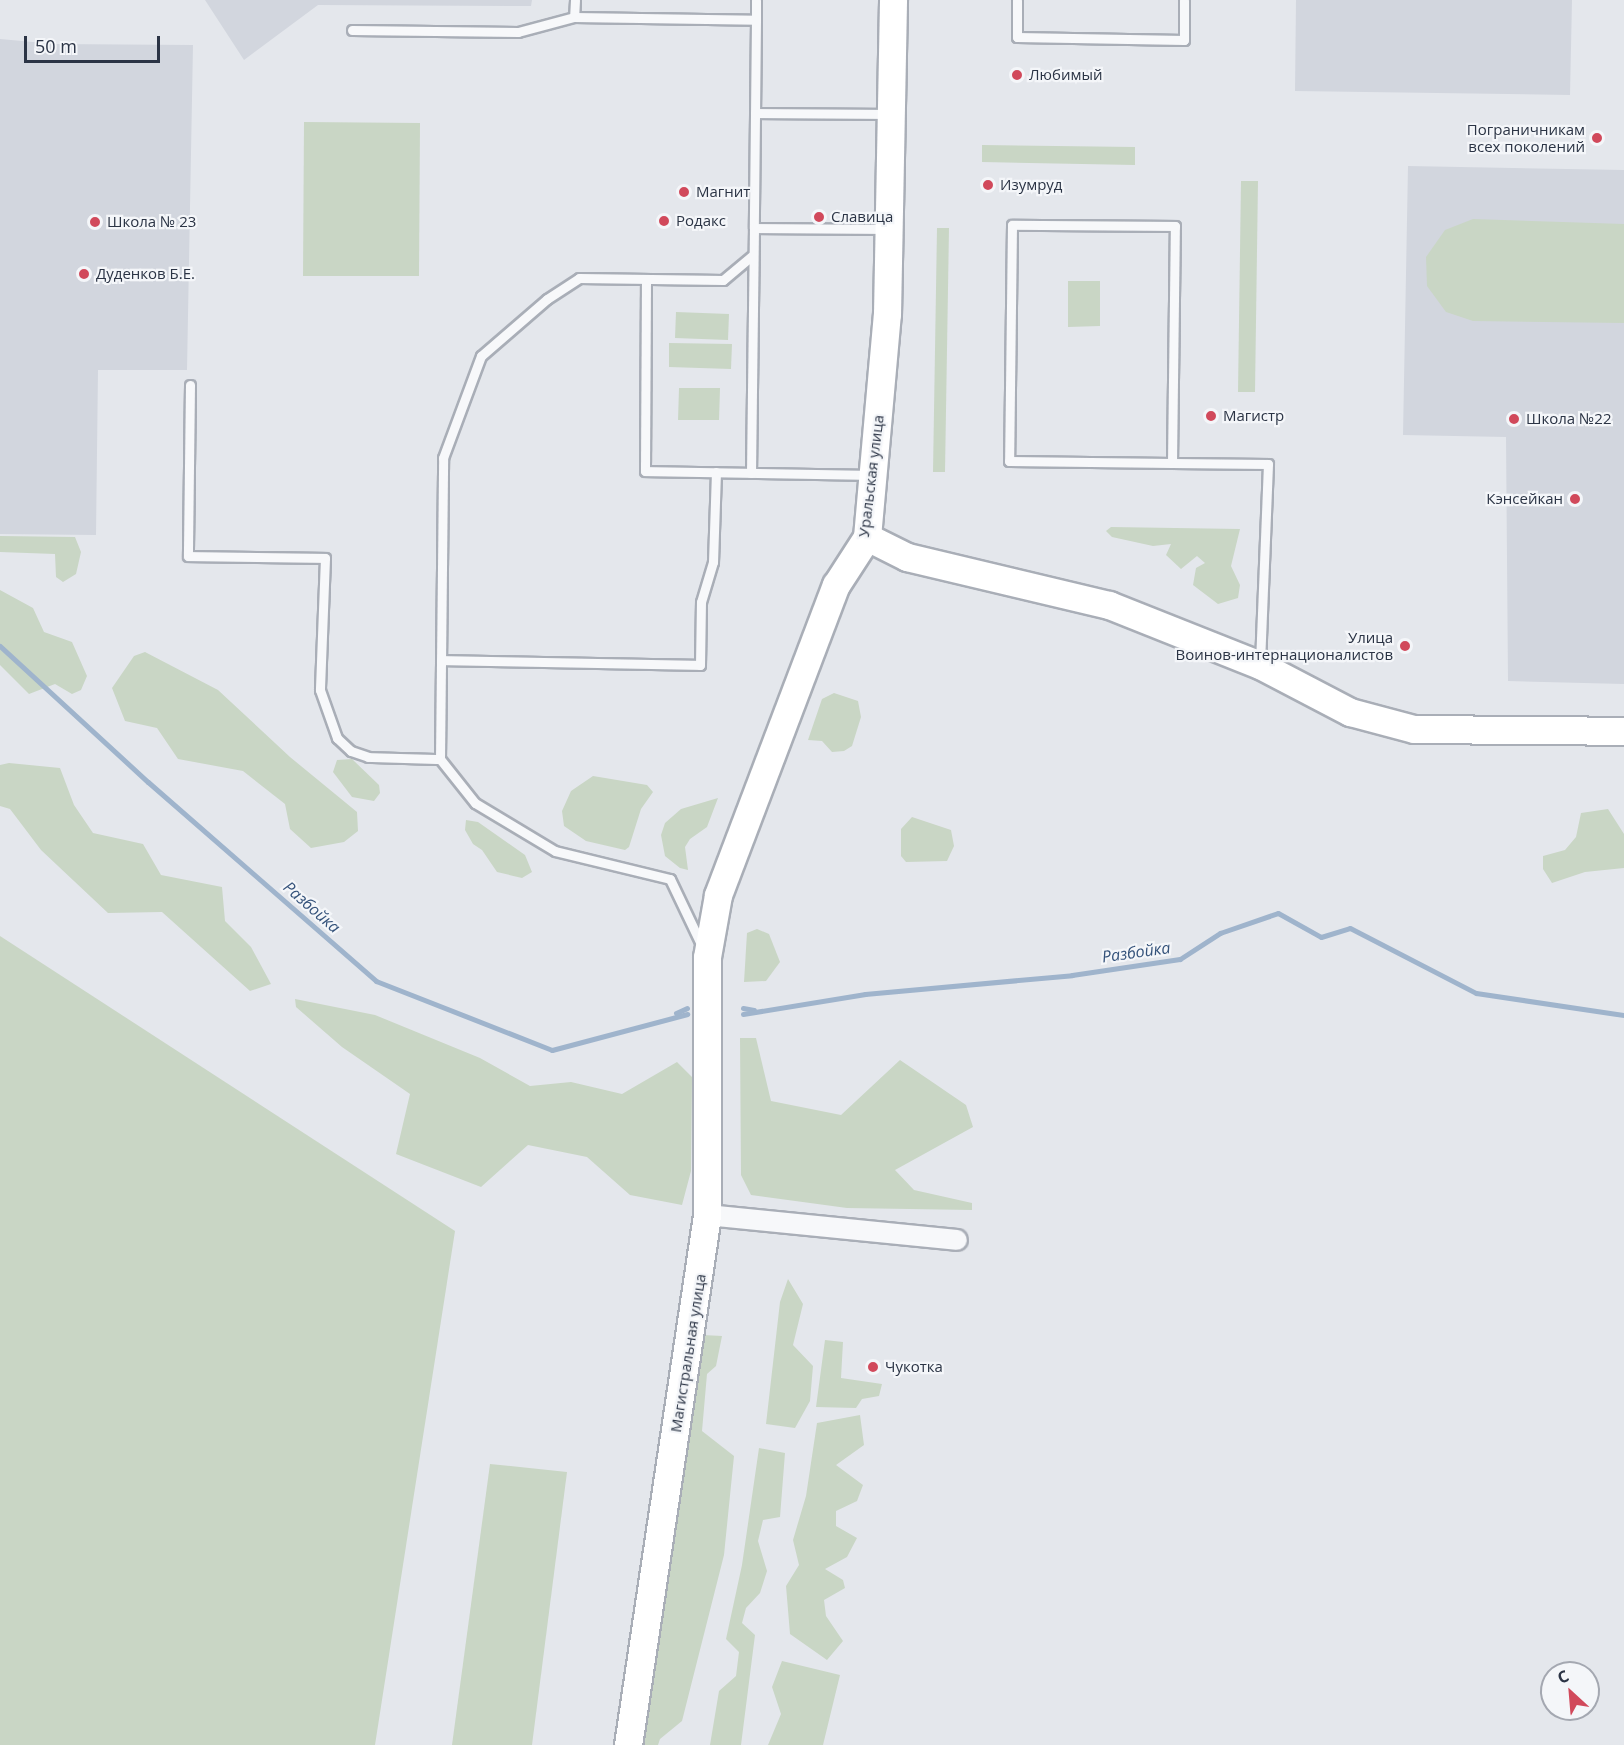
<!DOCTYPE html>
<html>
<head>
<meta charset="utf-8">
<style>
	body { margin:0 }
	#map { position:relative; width:1624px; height:1745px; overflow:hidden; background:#e4e7ec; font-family:"Open Sans",sans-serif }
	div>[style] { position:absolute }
	.built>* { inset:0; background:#d2d6de }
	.green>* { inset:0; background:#c9d6c5 }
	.stream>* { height:5px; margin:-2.5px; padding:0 2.5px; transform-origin:2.5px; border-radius:2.5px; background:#9fb4cc }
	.roads { filter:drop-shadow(2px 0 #a9aeb7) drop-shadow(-2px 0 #a9aeb7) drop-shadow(0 2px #a9aeb7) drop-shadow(0 -2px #a9aeb7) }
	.lane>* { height:9px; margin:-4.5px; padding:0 4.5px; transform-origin:4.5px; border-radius:4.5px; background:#f7f8fa }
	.street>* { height:20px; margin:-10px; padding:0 10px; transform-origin:10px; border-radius:10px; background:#f7f8fa }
	.secondary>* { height:27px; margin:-13.5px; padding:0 13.5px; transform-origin:13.5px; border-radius:13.5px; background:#fff }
	.dots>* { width:16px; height:16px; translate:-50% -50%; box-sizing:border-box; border:3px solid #f4f6f9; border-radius:50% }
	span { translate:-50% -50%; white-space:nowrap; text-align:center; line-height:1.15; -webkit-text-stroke:4.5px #f4f6f9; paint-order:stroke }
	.poi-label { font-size:15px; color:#2b3445 }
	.left { translate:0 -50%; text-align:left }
	.right { translate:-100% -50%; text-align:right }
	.street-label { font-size:15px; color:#2b3445 }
	.water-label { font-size:16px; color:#34527a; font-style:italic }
	.north { position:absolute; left:1540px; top:1661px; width:60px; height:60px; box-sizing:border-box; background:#f4f6f9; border:2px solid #a4a8b1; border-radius:50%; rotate:334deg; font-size:16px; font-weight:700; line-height:24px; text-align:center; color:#2b3445 }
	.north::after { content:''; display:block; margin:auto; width:21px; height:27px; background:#d1495b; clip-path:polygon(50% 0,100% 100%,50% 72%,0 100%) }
	.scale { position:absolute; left:24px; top:36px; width:136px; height:27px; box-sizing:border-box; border:3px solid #2b3445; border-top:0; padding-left:8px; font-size:18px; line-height:21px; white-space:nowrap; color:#2b3445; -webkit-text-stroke:4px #f4f6f9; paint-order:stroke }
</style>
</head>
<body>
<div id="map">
	<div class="built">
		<div style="clip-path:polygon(205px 0,532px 0,531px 6px,318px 5px,244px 60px)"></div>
		<div style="clip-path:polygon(1296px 0,1572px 0,1570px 95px,1295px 91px)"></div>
		<div style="clip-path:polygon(0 39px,55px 44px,193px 45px,187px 370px,98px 370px,96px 535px,0 534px)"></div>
		<div style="clip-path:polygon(1408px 166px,1624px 170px,1624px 684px,1508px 681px,1506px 437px,1403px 435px)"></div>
	</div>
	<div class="green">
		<div style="clip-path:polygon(304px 122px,420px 123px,419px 276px,303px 276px)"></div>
		<div style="clip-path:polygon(982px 145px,1135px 147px,1135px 165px,982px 162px)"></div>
		<div style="clip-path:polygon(1241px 181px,1258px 181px,1255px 392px,1238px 392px)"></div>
		<div style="clip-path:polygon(1473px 219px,1624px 224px,1624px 323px,1473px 321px,1446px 312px,1427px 286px,1426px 257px,1445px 230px)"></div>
		<div style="clip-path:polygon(937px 228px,949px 228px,945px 472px,933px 472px)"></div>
		<div style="clip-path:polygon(1068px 281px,1100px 281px,1100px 326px,1068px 327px)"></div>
		<div style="clip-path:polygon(676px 312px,729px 314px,728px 340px,675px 338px)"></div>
		<div style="clip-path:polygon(669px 343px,732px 344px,731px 369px,669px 367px)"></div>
		<div style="clip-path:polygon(679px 388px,720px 388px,719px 420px,678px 420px)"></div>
		<div style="clip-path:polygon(1111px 527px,1240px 529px,1231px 566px,1240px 585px,1238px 598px,1218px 604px,1193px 585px,1196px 568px,1205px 563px,1197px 556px,1181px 569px,1166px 555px,1171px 544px,1153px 546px,1112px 537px,1106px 531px)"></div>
		<div style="clip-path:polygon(0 536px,75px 537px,81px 552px,76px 574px,63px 582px,56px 577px,55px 554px,0 552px)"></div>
		<div style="clip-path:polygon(0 590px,33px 608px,44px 632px,72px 642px,87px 676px,81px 690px,72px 694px,55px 684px,29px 694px,0 665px)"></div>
		<div style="clip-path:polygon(145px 652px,218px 690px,290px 757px,357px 812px,358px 831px,344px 842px,311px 848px,290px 829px,285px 804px,243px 771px,178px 759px,157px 728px,125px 721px,112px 688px,134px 656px)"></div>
		<div style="clip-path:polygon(834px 693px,858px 701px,861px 717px,852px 746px,844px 751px,832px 752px,822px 741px,808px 740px,822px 699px)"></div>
		<div style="clip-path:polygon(352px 759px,379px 785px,380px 793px,374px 801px,352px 797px,333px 772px,337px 760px)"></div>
		<div style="clip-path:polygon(9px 763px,60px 768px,74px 805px,93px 833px,143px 844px,161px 875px,222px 887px,225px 921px,251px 947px,271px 984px,250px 991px,162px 912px,108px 913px,41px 850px,10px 809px,0 806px,0 765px)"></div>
		<div style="clip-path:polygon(593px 776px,647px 785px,653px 792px,641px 809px,629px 847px,625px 850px,586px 841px,564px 826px,562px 811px,571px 791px)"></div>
		<div style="clip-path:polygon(718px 798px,707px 827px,690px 839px,685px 847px,688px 870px,680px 868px,665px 856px,661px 835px,665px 823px,681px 809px)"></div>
		<div style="clip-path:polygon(1608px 809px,1624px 834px,1624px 868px,1585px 872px,1552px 883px,1543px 869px,1543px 856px,1565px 850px,1576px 837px,1581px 813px)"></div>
		<div style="clip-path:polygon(912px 817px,951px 830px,954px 846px,947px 861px,906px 862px,901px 856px,901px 829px)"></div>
		<div style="clip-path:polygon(466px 820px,478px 822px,525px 855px,532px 872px,522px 878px,497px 872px,482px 850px,473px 844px,465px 830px)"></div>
		<div style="clip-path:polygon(757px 929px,769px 934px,780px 962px,766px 981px,744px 982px,747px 933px)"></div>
		<div style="clip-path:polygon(0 936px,455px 1231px,375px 1745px,0 1745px)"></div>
		<div style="clip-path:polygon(295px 999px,375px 1015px,480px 1058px,530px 1086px,571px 1082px,622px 1094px,677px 1062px,692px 1077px,691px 1171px,682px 1205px,630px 1195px,587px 1157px,528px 1145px,481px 1187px,396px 1154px,410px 1094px,342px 1047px,296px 1007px)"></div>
		<div style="clip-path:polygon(740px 1038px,756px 1038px,771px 1101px,841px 1115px,900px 1060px,966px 1105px,973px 1127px,895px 1170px,914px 1190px,972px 1203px,972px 1210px,847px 1208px,751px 1195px,741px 1175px)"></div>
		<div style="clip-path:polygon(788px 1279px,803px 1304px,793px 1345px,813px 1366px,810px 1401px,795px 1428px,766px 1424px,780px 1302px)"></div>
		<div style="clip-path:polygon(703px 1335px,722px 1336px,716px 1366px,707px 1374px,702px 1431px,734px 1456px,724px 1555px,682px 1721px,660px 1739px,658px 1745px,637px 1745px)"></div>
		<div style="clip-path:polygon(825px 1340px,843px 1342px,841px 1378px,882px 1384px,879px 1396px,862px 1399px,856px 1408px,816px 1407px)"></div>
		<div style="clip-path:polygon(860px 1415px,864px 1445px,836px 1465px,863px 1485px,857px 1501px,836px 1511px,836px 1526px,857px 1538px,847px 1557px,825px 1569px,843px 1580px,845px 1588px,824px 1600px,826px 1616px,843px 1641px,827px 1660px,790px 1634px,786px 1586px,799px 1565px,793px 1540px,806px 1496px,817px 1423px)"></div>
		<div style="clip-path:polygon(759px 1448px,785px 1453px,780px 1517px,763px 1520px,758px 1541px,767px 1571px,760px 1593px,746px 1608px,742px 1623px,755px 1635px,741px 1745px,710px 1745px,719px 1691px,736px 1676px,739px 1652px,726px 1639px,742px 1565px)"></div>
		<div style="clip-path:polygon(490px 1464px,567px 1472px,532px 1745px,452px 1745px)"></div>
		<div style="clip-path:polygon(782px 1661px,840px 1675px,823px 1745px,768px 1745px,781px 1714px,772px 1687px)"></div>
	</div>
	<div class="stream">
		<div style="left:0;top:646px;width:201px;rotate:42.6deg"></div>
		<div style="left:148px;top:782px;width:303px;rotate:41.1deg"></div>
		<div style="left:376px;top:981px;width:189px;rotate:21.4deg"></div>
		<div style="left:552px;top:1050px;width:140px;rotate:-14.9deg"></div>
		<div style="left:743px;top:1008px;width:11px;rotate:10deg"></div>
		<div style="left:676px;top:1013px;width:12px;rotate:-24deg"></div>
		<div style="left:743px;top:1014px;width:124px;rotate:-9.3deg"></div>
		<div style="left:865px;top:994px;width:208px;rotate:-5.2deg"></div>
		<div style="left:1072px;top:975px;width:109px;rotate:-8.4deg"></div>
		<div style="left:1180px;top:959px;width:48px;rotate:-33deg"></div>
		<div style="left:1220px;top:933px;width:61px;rotate:-19deg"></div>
		<div style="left:1278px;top:913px;width:49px;rotate:29.2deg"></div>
		<div style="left:1321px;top:937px;width:30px;rotate:-17deg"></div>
		<div style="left:1350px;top:928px;width:142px;rotate:27.3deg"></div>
		<div style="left:1476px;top:993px;width:150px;rotate:8.5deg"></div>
	</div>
	<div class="roads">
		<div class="lane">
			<div style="left:575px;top:0;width:17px;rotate:93deg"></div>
			<div style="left:574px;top:17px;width:182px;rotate:0.9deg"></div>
			<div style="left:756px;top:20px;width:208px;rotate:90.6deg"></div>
			<div style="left:754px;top:228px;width:133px;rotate:0.4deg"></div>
			<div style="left:1017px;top:0;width:37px;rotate:90deg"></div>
			<div style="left:1017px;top:37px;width:167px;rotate:1deg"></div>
			<div style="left:1184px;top:40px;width:40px;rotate:-90deg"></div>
			<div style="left:756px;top:20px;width:20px;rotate:-90deg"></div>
			<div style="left:352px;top:30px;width:166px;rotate:0.7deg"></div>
			<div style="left:518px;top:32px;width:58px;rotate:-15deg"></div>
			<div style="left:755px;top:113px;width:134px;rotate:0.4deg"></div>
			<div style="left:646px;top:279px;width:192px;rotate:90.3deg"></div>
			<div style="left:645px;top:471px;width:225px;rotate:1deg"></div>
			<div style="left:190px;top:385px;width:171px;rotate:90.7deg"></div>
			<div style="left:188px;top:556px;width:137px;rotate:0.8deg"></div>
			<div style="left:325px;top:558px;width:132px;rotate:92.2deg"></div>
			<div style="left:320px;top:690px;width:51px;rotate:70.5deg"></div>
			<div style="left:337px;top:738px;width:19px;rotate:43deg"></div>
			<div style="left:351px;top:751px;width:18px;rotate:19deg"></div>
			<div style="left:368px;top:757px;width:72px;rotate:1.6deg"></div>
			<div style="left:1172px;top:463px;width:237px;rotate:-89.3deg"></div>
			<div style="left:1175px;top:226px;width:163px;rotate:-179.6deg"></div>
			<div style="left:1012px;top:225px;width:236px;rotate:90.7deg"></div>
			<div style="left:1009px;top:461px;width:163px;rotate:0.7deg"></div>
			<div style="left:1172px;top:463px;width:96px;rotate:0.6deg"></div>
			<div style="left:1268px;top:464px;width:198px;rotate:92.3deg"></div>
			<div style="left:751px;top:473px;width:245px;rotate:-89.3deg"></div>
			<div style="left:441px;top:660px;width:259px;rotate:1.1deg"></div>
			<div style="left:700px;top:665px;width:63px;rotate:-89.1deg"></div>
			<div style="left:701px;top:602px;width:42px;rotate:-73.3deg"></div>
			<div style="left:713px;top:562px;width:90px;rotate:-88.1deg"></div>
			<div style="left:701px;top:944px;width:72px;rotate:-115.5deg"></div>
			<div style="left:670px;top:879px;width:118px;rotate:-166.3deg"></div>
			<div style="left:555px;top:851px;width:93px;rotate:-149deg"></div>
			<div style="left:475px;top:803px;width:56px;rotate:-128.5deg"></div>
			<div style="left:440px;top:759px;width:301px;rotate:-89.4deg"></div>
			<div style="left:443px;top:458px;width:109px;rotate:-69.6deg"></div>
			<div style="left:481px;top:356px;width:87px;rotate:-40.8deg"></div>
			<div style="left:547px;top:299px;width:38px;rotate:-33deg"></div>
			<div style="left:579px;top:278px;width:144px;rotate:0.8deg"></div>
			<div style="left:723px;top:280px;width:38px;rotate:-40deg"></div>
		</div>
		<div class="street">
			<div style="left:707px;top:1215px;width:251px;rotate:5.7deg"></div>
		</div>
		<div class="secondary">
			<div style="left:867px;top:537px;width:45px;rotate:26.6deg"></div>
			<div style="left:907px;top:557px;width:208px;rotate:13.4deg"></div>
			<div style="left:1109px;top:605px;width:162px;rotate:21.7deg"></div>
			<div style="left:1260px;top:665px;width:102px;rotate:27.6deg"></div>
			<div style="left:1350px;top:712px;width:66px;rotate:14.9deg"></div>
			<div style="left:1414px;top:729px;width:210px;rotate:0.5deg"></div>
			<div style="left:628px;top:1745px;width:536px;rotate:-81.52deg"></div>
			<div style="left:707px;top:1215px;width:258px;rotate:-90deg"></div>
			<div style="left:707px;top:957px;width:63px;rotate:-79.9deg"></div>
			<div style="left:718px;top:895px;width:332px;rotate:-69.2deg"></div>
			<div style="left:836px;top:585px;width:57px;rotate:-57.1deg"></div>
			<div style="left:867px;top:537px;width:224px;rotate:-84.9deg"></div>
			<div style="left:887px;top:314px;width:314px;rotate:-88.9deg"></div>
		</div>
	</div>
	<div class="dots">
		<div style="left:1017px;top:75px;background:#d1495b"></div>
		<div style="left:1597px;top:138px;background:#d1495b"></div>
		<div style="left:988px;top:185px;background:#d1495b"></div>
		<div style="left:684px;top:192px;background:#d1495b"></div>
		<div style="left:819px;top:217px;background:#d1495b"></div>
		<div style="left:664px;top:221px;background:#d1495b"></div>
		<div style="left:95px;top:222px;background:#d1495b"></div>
		<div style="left:84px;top:274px;background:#d1495b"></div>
		<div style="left:1211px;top:416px;background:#d1495b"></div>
		<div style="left:1514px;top:419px;background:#d1495b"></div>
		<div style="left:1575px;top:499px;background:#d1495b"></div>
		<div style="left:1405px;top:646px;background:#d1495b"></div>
		<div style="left:873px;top:1367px;background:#d1495b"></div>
	</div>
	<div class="poi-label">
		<span class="left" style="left:1029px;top:75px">Любимый</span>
		<span class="right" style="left:1585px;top:138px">Пограничникам<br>всех поколений</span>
		<span class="left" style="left:1000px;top:185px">Изумруд</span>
		<span class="left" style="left:696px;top:192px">Магнит</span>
		<span class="left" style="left:831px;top:217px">Славица</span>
		<span class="left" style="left:676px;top:221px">Родакс</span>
		<span class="left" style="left:107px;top:222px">Школа № 23</span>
		<span class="left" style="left:96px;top:274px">Дуденков Б.Е.</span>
		<span class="left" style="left:1223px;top:416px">Магистр</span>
		<span class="left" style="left:1526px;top:419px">Школа №22</span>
		<span class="right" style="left:1563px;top:499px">Кэнсейкан</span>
		<span class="right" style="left:1393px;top:646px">Улица<br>Воинов-интернационалистов</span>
		<span class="left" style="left:885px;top:1367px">Чукотка</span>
	</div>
	<div class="street-label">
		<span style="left:871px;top:476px;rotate:-83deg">Уральская улица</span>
		<span style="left:688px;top:1353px;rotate:-81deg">Магистральная улица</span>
	</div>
	<div class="water-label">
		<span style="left:312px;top:907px;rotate:41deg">Разбойка</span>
		<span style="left:1136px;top:952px;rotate:-8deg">Разбойка</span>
	</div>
	<div class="north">С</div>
	<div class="scale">50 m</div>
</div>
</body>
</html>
